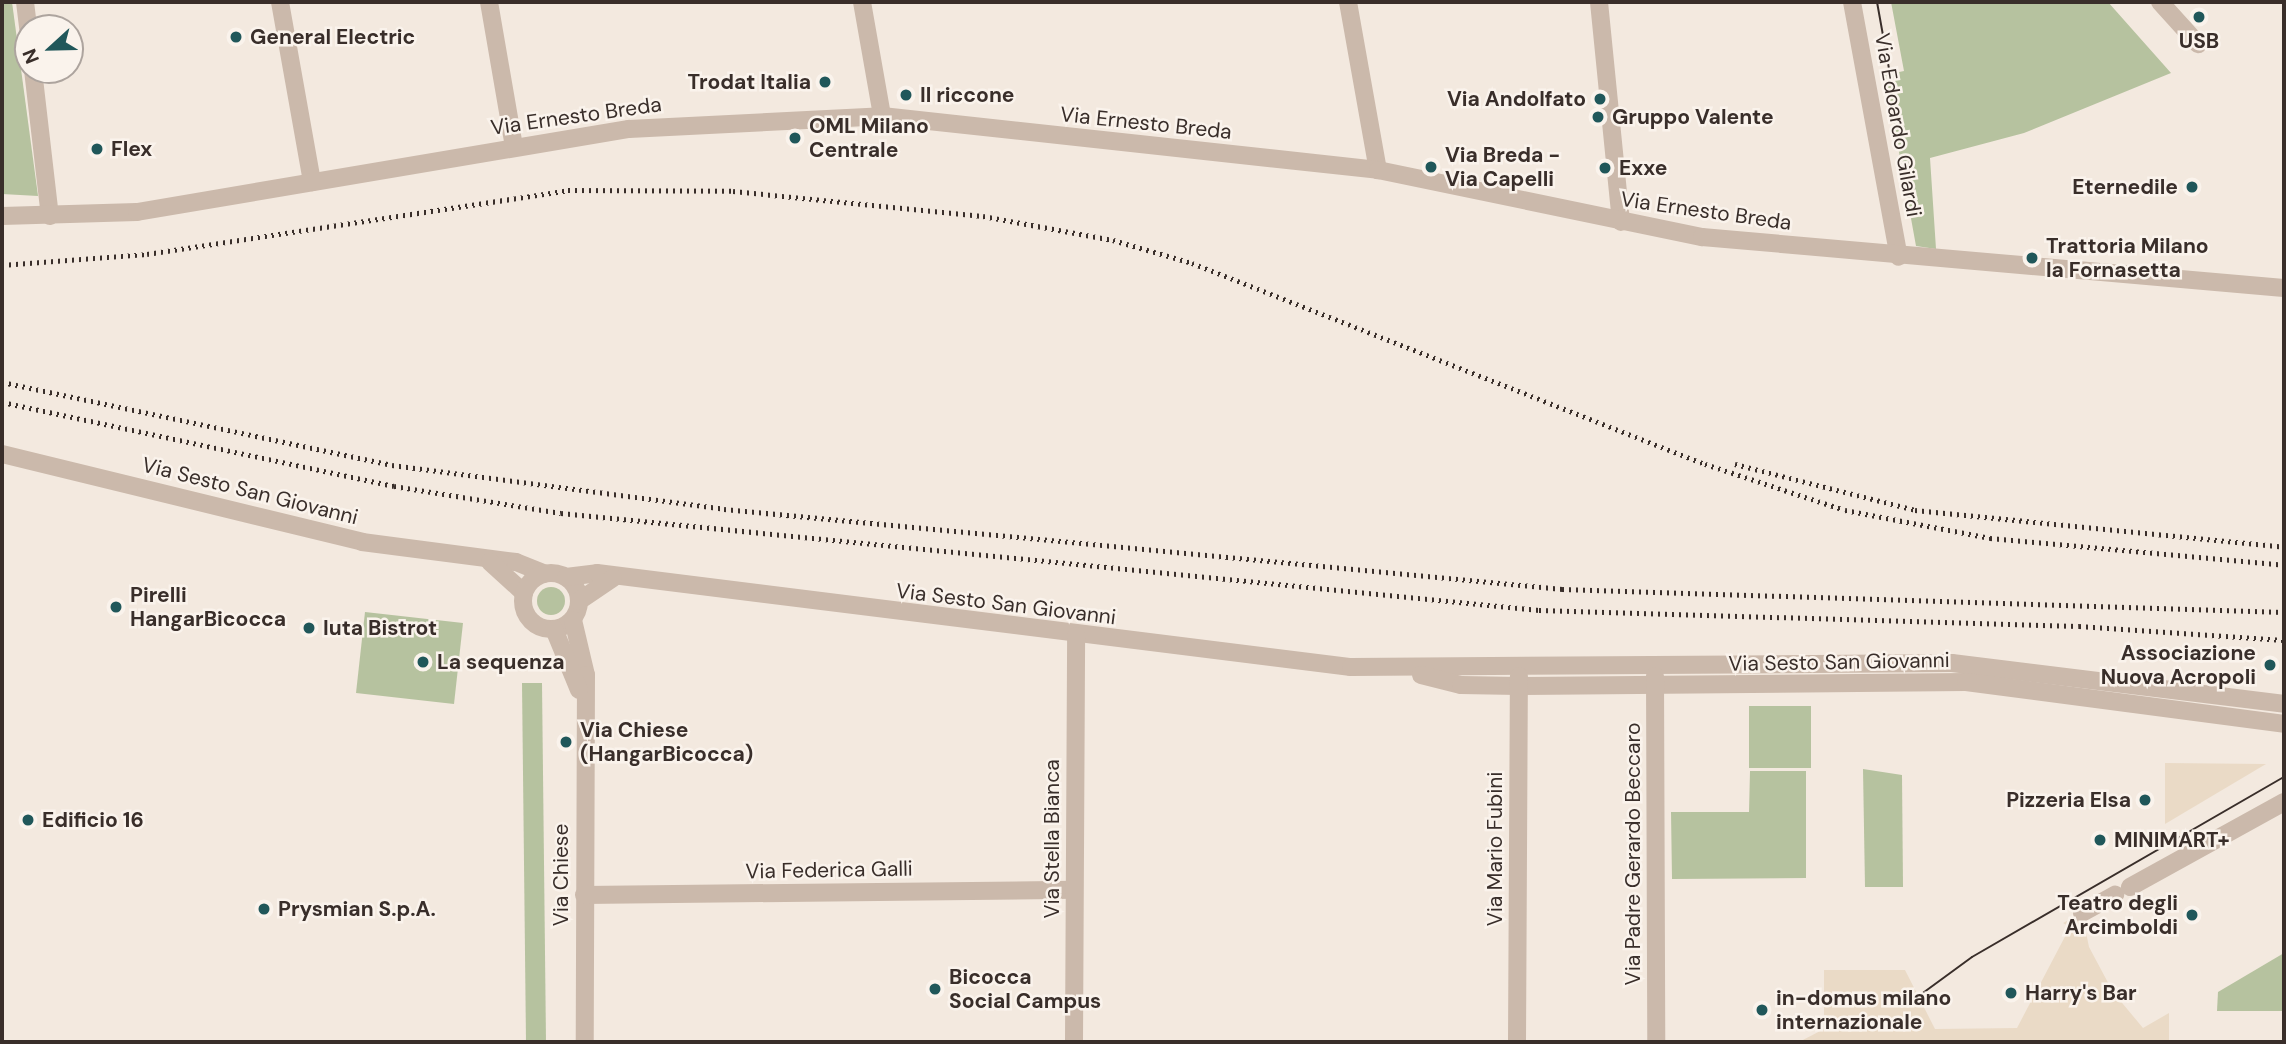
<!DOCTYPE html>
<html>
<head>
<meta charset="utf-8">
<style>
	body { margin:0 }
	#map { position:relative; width:2286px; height:1044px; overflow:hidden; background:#f3e9df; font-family:"DM Sans",sans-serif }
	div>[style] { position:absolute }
	.green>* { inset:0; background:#b6c29f }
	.round { border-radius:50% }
	.plaza>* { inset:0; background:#eadac6 }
	.minor>* { height:18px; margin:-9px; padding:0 9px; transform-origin:9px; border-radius:9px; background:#cbb9ab }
	.minor>.ring { margin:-9px; padding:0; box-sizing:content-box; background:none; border:18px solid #cbb9ab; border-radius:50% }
	.tram>* { height:2px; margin:-1px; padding:0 1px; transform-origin:1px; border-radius:1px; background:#392e2a }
	.rail>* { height:4.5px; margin-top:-2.25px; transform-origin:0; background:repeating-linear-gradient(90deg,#392e2a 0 2px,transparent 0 7px) }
	.dots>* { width:19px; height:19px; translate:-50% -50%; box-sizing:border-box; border:4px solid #faf3ec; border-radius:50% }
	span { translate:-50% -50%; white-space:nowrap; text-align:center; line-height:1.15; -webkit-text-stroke:5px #faf3ec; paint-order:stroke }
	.poi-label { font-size:21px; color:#392e2a; font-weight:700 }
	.left { translate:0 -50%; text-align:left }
	.right { translate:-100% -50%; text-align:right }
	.street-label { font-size:21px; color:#392e2a }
	.frame { position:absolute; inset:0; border:4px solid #392e2a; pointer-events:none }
	.north { position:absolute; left:14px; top:14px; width:70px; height:70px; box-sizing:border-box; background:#faf3ec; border:2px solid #ada49e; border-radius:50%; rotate:248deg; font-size:19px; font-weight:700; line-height:28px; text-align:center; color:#392e2a }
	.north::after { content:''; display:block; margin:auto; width:24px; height:32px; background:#20575a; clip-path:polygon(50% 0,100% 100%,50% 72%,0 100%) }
</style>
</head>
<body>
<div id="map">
	<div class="green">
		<div style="clip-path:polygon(2px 2px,12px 2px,38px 196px,2px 194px)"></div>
		<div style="clip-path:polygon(1891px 2px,2108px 2px,2171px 73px,2024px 133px,1930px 158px,1936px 249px,1916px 246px,1885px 75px,1904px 71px)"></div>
		<div class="round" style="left:537px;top:587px;width:28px;height:28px"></div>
		<div style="clip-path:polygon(365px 612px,463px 623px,454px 704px,356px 693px)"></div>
		<div style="clip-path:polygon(522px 683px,542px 683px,546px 1042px,526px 1042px)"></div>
		<div style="clip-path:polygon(1749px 706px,1811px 706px,1811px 768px,1749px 768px)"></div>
		<div style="clip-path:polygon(1863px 769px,1902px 775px,1903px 887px,1865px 887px)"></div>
		<div style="clip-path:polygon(1750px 771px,1806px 771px,1806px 878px,1672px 879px,1671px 812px,1749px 812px)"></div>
		<div style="clip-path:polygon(2284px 953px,2284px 1011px,2217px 1011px,2218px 992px)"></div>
	</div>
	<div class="plaza">
		<div style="clip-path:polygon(2165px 763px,2266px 764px,2165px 824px)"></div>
		<div style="clip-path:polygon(2082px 913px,2089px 947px,2113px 992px,2143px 1028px,2169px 1013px,2169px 1042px,1799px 1042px,1824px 1029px,1824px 970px,1905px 970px,1935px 1029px,2017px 1028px,2070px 927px,2063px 923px)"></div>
	</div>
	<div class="minor">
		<div style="left:25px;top:2px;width:26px;rotate:83deg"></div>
		<div style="left:280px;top:2px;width:183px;rotate:79.9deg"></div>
		<div style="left:489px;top:2px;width:146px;rotate:80.2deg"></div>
		<div style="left:862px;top:2px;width:116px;rotate:80deg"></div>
		<div style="left:1348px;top:2px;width:171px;rotate:79.9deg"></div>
		<div style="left:1599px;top:2px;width:221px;rotate:84.3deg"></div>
		<div style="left:1852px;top:2px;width:259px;rotate:79.6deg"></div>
		<div style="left:2160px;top:2px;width:57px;rotate:47.9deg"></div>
		<div style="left:33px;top:70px;width:147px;rotate:83.4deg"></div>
		<div style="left:2px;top:216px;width:135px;rotate:-1.7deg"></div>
		<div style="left:137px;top:212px;width:499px;rotate:-9.6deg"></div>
		<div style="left:629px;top:129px;width:253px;rotate:-2.9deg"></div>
		<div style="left:882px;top:116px;width:499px;rotate:6.2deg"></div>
		<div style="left:1378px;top:170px;width:331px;rotate:11.7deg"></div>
		<div style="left:1702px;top:237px;width:584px;rotate:5.01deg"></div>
		<div style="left:2px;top:454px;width:371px;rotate:13.7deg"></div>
		<div style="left:362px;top:542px;width:155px;rotate:7.4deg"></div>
		<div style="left:516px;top:562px;width:31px;rotate:22deg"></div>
		<div style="left:490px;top:562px;width:46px;rotate:42.4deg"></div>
		<div class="ring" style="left:523px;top:573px;width:38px;height:38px"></div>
		<div style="left:566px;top:577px;width:31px;rotate:-7deg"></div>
		<div style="left:597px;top:573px;width:760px;rotate:7.11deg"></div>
		<div style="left:1351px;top:667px;width:601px;rotate:-0.38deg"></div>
		<div style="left:1952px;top:663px;width:335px;rotate:7deg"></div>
		<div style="left:579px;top:601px;width:41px;rotate:-34.1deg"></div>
		<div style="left:573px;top:620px;width:57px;rotate:76.7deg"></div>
		<div style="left:586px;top:675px;width:367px;rotate:90.2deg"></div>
		<div style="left:554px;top:629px;width:66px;rotate:67.7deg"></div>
		<div style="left:1421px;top:675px;width:41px;rotate:14deg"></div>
		<div style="left:1461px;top:685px;width:57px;rotate:1deg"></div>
		<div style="left:1518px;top:686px;width:448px;rotate:-0.5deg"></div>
		<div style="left:1966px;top:682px;width:321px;rotate:7.5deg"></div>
		<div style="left:1655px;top:676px;width:366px;rotate:89.8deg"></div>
		<div style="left:2130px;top:887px;width:176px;rotate:-28.9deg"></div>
		<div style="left:584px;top:895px;width:490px;rotate:-0.6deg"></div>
		<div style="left:2082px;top:913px;width:38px;rotate:-29deg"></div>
		<div style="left:1074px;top:1042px;width:406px;rotate:-89.7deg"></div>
		<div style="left:1517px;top:1042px;width:366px;rotate:-89.7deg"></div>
	</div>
	<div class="tram">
		<div style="left:1877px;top:2px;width:73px;rotate:79.8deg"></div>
		<div style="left:1916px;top:998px;width:69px;rotate:-36.2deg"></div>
		<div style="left:1972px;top:957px;width:360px;rotate:-30deg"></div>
	</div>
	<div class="rail">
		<div style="left:2px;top:265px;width:145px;rotate:-4.3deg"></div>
		<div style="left:147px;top:254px;width:426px;rotate:-8.6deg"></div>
		<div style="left:568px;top:190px;width:165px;rotate:0.3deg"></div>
		<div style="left:733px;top:191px;width:251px;rotate:5.7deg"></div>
		<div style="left:983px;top:216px;width:132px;rotate:10.5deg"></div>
		<div style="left:1113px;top:240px;width:82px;rotate:16.2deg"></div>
		<div style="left:1192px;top:263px;width:551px;rotate:21.4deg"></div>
		<div style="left:1705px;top:464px;width:147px;rotate:18.2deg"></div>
		<div style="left:1845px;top:510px;width:148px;rotate:10.9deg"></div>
		<div style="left:1990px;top:538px;width:295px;rotate:5.2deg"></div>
		<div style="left:2px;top:382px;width:399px;rotate:12deg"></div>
		<div style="left:392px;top:465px;width:335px;rotate:7.5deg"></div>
		<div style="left:724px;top:509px;width:842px;rotate:5.45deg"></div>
		<div style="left:1562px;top:589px;width:722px;rotate:1.82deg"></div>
		<div style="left:2px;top:402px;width:401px;rotate:12.1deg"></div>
		<div style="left:394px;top:486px;width:169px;rotate:9.2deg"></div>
		<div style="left:561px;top:513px;width:983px;rotate:5.66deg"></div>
		<div style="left:1539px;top:610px;width:540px;rotate:1.7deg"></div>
		<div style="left:2079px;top:626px;width:205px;rotate:3.9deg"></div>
		<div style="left:1735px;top:464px;width:186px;rotate:14.3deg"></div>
		<div style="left:1915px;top:510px;width:371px;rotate:5.7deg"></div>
	</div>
	<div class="dots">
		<div style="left:2199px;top:17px;background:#20575a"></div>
		<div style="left:236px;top:37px;background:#20575a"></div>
		<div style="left:825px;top:82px;background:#20575a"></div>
		<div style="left:906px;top:95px;background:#20575a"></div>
		<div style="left:1600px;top:99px;background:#20575a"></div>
		<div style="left:1598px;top:117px;background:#20575a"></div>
		<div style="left:795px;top:138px;background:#20575a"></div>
		<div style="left:97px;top:149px;background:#20575a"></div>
		<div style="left:1431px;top:167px;background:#20575a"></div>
		<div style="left:1605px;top:168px;background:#20575a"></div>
		<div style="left:2192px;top:187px;background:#20575a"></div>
		<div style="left:2032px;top:258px;background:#20575a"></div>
		<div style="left:116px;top:607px;background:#20575a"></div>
		<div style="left:309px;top:628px;background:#20575a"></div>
		<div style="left:423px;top:662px;background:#20575a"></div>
		<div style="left:2270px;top:665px;background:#20575a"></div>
		<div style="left:566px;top:742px;background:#20575a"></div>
		<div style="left:2145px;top:800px;background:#20575a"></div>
		<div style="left:28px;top:820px;background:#20575a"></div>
		<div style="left:2100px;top:840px;background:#20575a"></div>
		<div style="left:264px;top:909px;background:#20575a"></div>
		<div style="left:2192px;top:915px;background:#20575a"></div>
		<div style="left:935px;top:989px;background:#20575a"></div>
		<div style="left:2011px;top:993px;background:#20575a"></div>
		<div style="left:1762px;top:1010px;background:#20575a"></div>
	</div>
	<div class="poi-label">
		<span class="left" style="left:250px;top:37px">General Electric</span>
		<span style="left:2199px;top:41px">USB</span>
		<span class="right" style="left:811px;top:82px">Trodat Italia</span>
		<span class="left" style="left:920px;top:95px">Il riccone</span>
		<span class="right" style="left:1586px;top:99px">Via Andolfato</span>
		<span class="left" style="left:1612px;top:117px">Gruppo Valente</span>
		<span class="left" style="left:809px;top:138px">OML Milano<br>Centrale</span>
		<span class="left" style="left:111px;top:149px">Flex</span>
		<span class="left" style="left:1445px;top:167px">Via Breda -<br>Via Capelli</span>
		<span class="left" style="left:1619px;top:168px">Exxe</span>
		<span class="right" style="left:2178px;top:187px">Eternedile</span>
		<span class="left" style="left:2046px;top:258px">Trattoria Milano<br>la Fornasetta</span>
		<span class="left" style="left:130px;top:607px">Pirelli<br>HangarBicocca</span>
		<span class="left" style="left:323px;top:628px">Iuta Bistrot</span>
		<span class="right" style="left:2256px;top:665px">Associazione<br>Nuova Acropoli</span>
		<span class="left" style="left:437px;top:662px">La sequenza</span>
		<span class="left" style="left:580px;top:742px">Via Chiese<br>(HangarBicocca)</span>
		<span class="right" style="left:2131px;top:800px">Pizzeria Elsa</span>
		<span class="left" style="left:42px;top:820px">Edificio 16</span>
		<span class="left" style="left:2114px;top:840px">MINIMART+</span>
		<span class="right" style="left:2178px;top:915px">Teatro degli<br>Arcimboldi</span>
		<span class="left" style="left:278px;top:909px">Prysmian S.p.A.</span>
		<span class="left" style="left:949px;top:989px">Bicocca<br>Social Campus</span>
		<span class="left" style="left:2025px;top:993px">Harry's Bar</span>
		<span class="left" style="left:1776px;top:1010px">in-domus milano<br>internazionale</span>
	</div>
	<div class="street-label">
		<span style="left:576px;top:116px;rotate:-8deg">Via Ernesto Breda</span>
		<span style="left:1146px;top:123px;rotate:6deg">Via Ernesto Breda</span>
		<span style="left:1898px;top:125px;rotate:80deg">Via Edoardo Gilardi</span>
		<span style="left:1706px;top:211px;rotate:8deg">Via Ernesto Breda</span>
		<span style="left:250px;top:491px;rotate:14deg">Via Sesto San Giovanni</span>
		<span style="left:1006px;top:604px;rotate:7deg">Via Sesto San Giovanni</span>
		<span style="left:1839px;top:662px;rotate:-1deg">Via Sesto San Giovanni</span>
		<span style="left:1052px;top:839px;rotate:-90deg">Via Stella Bianca</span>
		<span style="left:1495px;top:849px;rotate:-90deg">Via Mario Fubini</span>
		<span style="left:1633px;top:854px;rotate:-90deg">Via Padre Gerardo Beccaro</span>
		<span style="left:829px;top:870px;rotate:-1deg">Via Federica Galli</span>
		<span style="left:561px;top:875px;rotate:-90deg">Via Chiese</span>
	</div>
	<div class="frame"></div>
	<div class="north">N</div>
</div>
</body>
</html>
